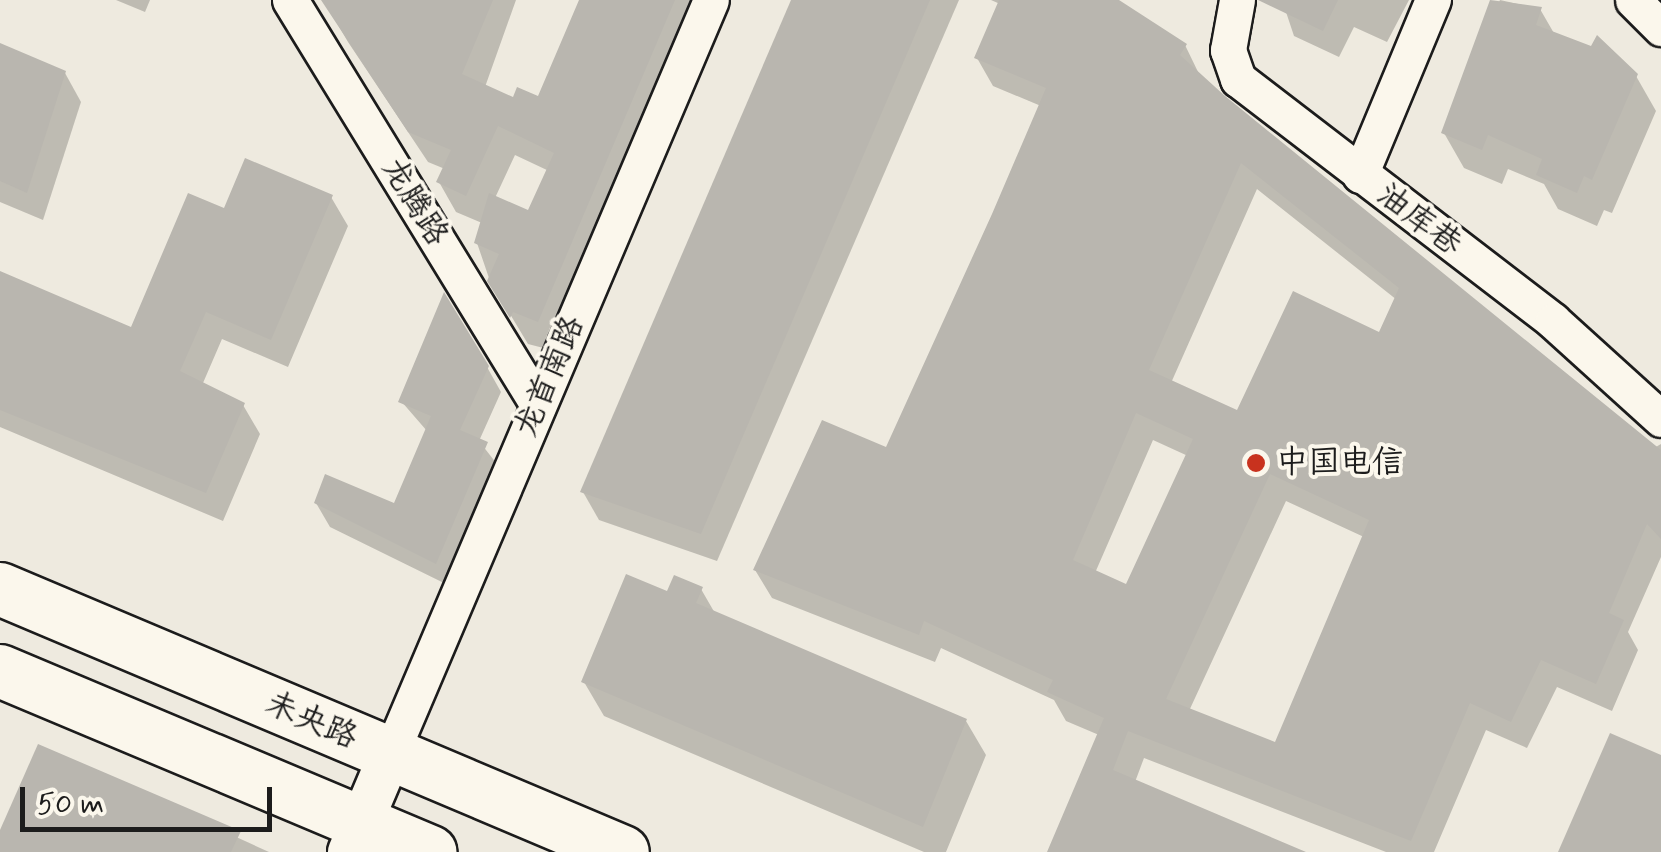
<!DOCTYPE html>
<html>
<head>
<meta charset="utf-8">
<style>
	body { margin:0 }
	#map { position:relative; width:1661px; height:852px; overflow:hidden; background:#eeeadf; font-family:Mynerve,"LXGW WenKai TC",sans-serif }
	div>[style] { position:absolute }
	.shadow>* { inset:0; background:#0003 }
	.building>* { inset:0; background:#b9b6af }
	.roads { filter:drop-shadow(2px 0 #1c1c1c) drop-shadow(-2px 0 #1c1c1c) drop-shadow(0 2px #1c1c1c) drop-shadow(0 -2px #1c1c1c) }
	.minor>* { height:35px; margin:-17.5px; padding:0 17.5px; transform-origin:17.5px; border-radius:17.5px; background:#fbf7ec }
	.tertiary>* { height:42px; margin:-21px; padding:0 21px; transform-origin:21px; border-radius:21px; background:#fbf7ec }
	.primary>* { height:52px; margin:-26px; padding:0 26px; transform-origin:26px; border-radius:26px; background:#fbf7ec }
	.dots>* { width:28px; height:28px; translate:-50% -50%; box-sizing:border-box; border:5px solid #fbf7ec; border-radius:50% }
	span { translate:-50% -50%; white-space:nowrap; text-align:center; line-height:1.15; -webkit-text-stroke:8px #fbf7ec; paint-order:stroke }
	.street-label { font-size:32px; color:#1c1c1c }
	.poi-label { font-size:32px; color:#1c1c1c }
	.left { translate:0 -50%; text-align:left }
	.scale { position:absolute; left:20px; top:787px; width:252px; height:45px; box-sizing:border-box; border:5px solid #1c1c1c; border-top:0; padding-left:12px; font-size:30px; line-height:35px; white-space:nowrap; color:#1c1c1c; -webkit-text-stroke:8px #fbf7ec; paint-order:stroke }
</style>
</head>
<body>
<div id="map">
	<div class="shadow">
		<div style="clip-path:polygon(116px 0,150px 0,145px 12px)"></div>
		<div style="clip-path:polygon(evenodd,334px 0,516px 0,485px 87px,514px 100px,540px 99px,582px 0,700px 0,555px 351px,528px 344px,490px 281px,477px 243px,482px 223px,456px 212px,439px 182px,445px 169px,428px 162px,348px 42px,330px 11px,334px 0,515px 155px,549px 171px,530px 213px,495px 198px,515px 155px)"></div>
		<div style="clip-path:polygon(794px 0,959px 0,717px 561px,599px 520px,583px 492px)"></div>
		<div style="clip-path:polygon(evenodd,991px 0,1114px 0,1185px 45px,1200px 76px,1654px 448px,1661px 444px,1661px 557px,1628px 632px,1638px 650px,1612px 711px,1557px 687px,1527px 748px,1486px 730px,1434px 852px,1386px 852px,1144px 758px,1135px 782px,1300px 852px,1049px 852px,1099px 735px,1066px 721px,1054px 700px,941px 648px,935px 662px,772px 598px,755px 570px,887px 450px,1041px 106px,993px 86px,977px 58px,1000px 4px,991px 0,1257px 189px,1397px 300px,1380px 336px,1238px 413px,1171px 383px,1257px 189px,991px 0,1153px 440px,1188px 456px,1127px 587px,1095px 573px,1153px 440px,991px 0,1286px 501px,1364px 537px,1277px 745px,1189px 711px,1286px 501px)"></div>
		<div style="clip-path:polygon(1282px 0,1409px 0,1387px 42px,1354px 27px,1339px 57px,1294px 36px)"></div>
		<div style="clip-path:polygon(1500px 0,1540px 9px,1555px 35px,1636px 76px,1656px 111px,1612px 213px,1604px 210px,1597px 226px,1558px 209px,1544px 184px,1508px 169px,1502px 184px,1464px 168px,1444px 133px)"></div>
		<div style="clip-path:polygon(0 45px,65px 73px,81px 102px,43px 220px,0 202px)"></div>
		<div style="clip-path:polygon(331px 197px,348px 226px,288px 367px,222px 339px,203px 383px,243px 405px,260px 434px,223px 521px,0 427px,0 274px,132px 330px,225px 211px)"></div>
		<div style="clip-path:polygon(487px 367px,501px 392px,479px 441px,500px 468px,450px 586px,330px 527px,316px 503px,395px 507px,427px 431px,401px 401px)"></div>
		<div style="clip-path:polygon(701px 589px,716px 615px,966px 721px,986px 755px,946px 852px,924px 852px,604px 716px,584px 682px)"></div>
		<div style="clip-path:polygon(39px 747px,269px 852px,0 852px)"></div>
	</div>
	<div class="building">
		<div style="clip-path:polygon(321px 0,493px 0,462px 74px,513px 97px,517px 87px,538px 96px,579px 0,675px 0,538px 322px,513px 312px,510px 318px,487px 281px,499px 254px,474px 243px,489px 193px,528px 210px,554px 153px,498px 126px,466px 196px,436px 182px,451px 150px,408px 132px)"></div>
		<div style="clip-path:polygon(791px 0,930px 0,701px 534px,580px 492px)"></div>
		<div style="clip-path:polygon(evenodd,999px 0,1119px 0,1187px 44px,1180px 55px,1225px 96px,1661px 450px,1661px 539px,1647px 524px,1609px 613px,1624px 620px,1596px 684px,1541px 660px,1511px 722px,1470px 703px,1411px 841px,1128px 731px,1113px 770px,1306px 852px,1047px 852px,1104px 718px,1047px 692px,1053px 680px,924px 621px,919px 635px,753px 570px,822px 420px,886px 447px,992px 214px,1046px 88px,974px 58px,999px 0,1241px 163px,1399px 288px,1379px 332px,1293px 291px,1237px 410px,1149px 370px,1241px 163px,999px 0,1136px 413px,1193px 439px,1126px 584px,1073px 560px,1136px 413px,999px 0,1270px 474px,1369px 520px,1275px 742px,1166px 699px,1270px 474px)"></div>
		<div style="clip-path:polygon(1258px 0,1338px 0,1323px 31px)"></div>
		<div style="clip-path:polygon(1490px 0,1542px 7px,1536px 25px,1591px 46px,1597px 35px,1638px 74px,1592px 180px,1584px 176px,1577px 193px,1536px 175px,1542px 159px,1488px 135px,1482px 150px,1441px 133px)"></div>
		<div style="clip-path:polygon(0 43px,66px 71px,27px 193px,0 181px)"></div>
		<div style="clip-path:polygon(245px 158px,333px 195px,271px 340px,206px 312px,180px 371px,245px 403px,206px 493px,0 410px,0 271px,131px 327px,188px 193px,224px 208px)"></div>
		<div style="clip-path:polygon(444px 292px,489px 366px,460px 430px,488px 442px,436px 564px,314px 503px,325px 474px,394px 503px,431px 416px,398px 402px)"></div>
		<div style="clip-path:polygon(626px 574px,667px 591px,674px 575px,703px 587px,696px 603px,967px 719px,923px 827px,581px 682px)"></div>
		<div style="clip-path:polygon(1610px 733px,1661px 755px,1661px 852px,1558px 852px)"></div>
		<div style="clip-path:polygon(38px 744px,241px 831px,231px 852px,0 852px,0 830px)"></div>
	</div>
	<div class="roads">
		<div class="minor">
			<div style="left:290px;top:0;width:475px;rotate:58.5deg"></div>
			<div style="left:1237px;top:0;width:51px;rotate:100.2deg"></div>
			<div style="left:1228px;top:50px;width:31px;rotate:71deg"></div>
			<div style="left:1238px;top:79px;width:397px;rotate:37.5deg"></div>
			<div style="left:1553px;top:321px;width:146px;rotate:42.2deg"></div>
			<div style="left:1633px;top:0;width:40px;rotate:45deg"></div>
			<div style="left:1360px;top:175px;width:190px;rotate:-67.4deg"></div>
			<div style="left:390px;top:755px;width:820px;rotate:-66.97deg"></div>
		</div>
		<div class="tertiary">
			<div style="left:349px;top:852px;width:105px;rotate:-67.1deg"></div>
		</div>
		<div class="primary">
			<div style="left:0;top:589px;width:676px;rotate:22.89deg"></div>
			<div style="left:0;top:671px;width:467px;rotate:22.8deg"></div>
		</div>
	</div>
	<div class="dots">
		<div style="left:1256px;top:463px;background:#c8321e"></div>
	</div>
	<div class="street-label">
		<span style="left:414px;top:202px;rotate:58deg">龙腾路</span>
		<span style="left:1419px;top:220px;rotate:37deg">油库巷</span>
		<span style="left:550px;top:377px;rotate:-67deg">龙首南路</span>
		<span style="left:311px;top:721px;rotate:23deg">未央路</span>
	</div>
	<div class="poi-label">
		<span class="left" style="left:1276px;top:463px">中国电信</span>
	</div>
	<div class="scale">50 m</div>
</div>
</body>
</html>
